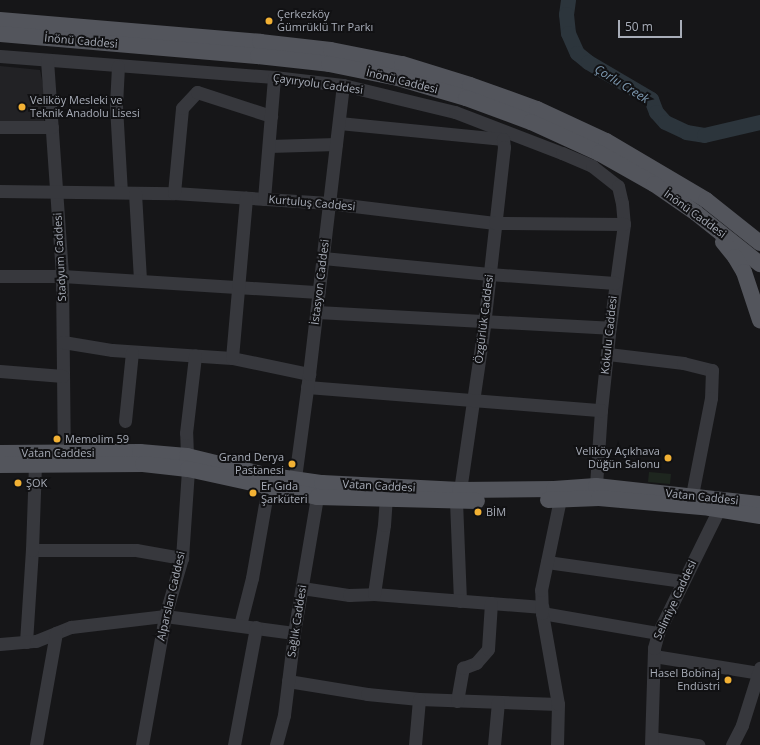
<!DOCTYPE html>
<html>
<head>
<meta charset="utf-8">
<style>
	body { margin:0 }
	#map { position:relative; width:760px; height:745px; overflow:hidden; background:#161618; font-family:"Open Sans",sans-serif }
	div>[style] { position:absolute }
	.built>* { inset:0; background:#222225 }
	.green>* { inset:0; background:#1e261f }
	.river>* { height:15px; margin:-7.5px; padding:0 7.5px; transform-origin:7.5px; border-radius:7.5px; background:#2c353c }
	.minor>* { height:13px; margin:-6.5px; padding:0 6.5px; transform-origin:6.5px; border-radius:6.5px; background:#37383d }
	.major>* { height:16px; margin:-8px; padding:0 8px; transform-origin:8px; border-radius:8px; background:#53555c }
	.dots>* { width:11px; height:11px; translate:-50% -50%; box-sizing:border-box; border:2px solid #111113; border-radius:50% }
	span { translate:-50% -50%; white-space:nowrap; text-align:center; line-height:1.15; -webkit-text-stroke:4px #111113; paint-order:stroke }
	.poi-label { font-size:11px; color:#a8adb8 }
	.left { translate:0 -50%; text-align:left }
	.right { translate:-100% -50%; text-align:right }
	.street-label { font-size:11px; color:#a8adb8 }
	.water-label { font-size:12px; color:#7f9bb3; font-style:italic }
	.scale { position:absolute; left:618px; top:20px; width:64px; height:18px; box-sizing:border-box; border:2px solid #a8adb8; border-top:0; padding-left:5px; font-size:12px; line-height:14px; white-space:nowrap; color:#a8adb8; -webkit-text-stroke:3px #111113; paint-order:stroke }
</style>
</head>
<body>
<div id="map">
	<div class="built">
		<div style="clip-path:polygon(0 66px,40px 70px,44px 90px,44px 124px,0 124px)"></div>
	</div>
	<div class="green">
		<div style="clip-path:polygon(649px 472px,671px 474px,670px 484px,648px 482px)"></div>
	</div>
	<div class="river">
		<div style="left:568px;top:0;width:14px;rotate:98deg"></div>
		<div style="left:566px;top:14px;width:19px;rotate:84deg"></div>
		<div style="left:568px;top:33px;width:22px;rotate:66deg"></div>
		<div style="left:577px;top:53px;width:14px;rotate:39deg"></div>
		<div style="left:588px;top:62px;width:73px;rotate:30.4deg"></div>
		<div style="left:651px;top:99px;width:14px;rotate:69deg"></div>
		<div style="left:656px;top:112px;width:13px;rotate:48deg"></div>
		<div style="left:665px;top:122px;width:23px;rotate:25deg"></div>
		<div style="left:686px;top:132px;width:18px;rotate:9deg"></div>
		<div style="left:704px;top:135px;width:57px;rotate:-13.1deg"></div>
	</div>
	<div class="minor">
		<div style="left:0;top:56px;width:275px;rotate:4.4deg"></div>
		<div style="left:274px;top:77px;width:69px;rotate:6.6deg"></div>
		<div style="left:343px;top:85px;width:115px;rotate:13.6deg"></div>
		<div style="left:455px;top:112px;width:115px;rotate:21deg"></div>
		<div style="left:562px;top:153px;width:33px;rotate:23deg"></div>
		<div style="left:592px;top:166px;width:33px;rotate:38deg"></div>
		<div style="left:618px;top:186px;width:17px;rotate:77deg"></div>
		<div style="left:622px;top:203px;width:21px;rotate:85deg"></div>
		<div style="left:624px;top:224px;width:111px;rotate:97.8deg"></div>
		<div style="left:609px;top:334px;width:76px;rotate:96deg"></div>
		<div style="left:601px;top:410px;width:76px;rotate:93.8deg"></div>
		<div style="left:47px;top:60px;width:217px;rotate:86deg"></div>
		<div style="left:62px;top:276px;width:178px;rotate:89.4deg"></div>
		<div style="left:118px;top:66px;width:40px;rotate:92.9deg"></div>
		<div style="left:116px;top:106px;width:86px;rotate:86.7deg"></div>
		<div style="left:339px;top:123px;width:165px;rotate:5.6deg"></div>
		<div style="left:503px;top:139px;width:8px;rotate:83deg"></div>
		<div style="left:504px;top:147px;width:180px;rotate:96.4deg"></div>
		<div style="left:484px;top:326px;width:166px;rotate:98.3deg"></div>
		<div style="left:0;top:127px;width:52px"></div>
		<div style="left:269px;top:146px;width:67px;rotate:-1.7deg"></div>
		<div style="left:0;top:191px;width:174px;rotate:0.7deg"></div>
		<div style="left:174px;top:193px;width:155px;rotate:3.7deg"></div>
		<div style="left:329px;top:203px;width:167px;rotate:6.9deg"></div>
		<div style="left:495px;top:223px;width:129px;rotate:0.4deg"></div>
		<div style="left:135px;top:193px;width:87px;rotate:86.7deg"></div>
		<div style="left:174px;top:193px;width:85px;rotate:-84.6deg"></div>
		<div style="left:182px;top:108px;width:22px;rotate:-47deg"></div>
		<div style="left:197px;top:92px;width:78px;rotate:18deg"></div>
		<div style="left:264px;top:199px;width:122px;rotate:-85.3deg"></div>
		<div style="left:323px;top:258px;width:167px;rotate:5.5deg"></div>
		<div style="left:489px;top:274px;width:126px;rotate:4.1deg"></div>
		<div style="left:0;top:276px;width:62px"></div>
		<div style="left:62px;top:276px;width:257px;rotate:3.6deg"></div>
		<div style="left:317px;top:312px;width:293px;rotate:3.1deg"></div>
		<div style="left:63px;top:342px;width:50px;rotate:9.3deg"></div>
		<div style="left:112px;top:350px;width:120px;rotate:3.8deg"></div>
		<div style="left:232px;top:358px;width:79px;rotate:11.7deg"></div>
		<div style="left:608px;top:354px;width:76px;rotate:6.8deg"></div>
		<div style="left:683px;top:363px;width:30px;rotate:14deg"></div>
		<div style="left:712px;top:370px;width:28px;rotate:92deg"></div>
		<div style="left:711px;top:398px;width:99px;rotate:101.1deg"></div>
		<div style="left:232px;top:358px;width:161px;rotate:-85deg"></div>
		<div style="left:0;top:371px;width:63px;rotate:4.5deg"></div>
		<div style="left:307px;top:387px;width:295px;rotate:4.5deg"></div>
		<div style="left:125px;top:421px;width:69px;rotate:-84.2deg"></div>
		<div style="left:187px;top:456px;width:23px;rotate:-92deg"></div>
		<div style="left:186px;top:433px;width:78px;rotate:-83.3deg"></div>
		<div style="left:295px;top:478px;width:105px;rotate:-82.3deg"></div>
		<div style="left:309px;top:374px;width:291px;rotate:-83.3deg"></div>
		<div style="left:456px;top:501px;width:100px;rotate:87.7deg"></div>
		<div style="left:32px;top:550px;width:104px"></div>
		<div style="left:136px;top:550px;width:47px;rotate:9.9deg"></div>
		<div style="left:547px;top:562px;width:137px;rotate:8deg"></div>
		<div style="left:302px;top:588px;width:48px;rotate:8.5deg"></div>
		<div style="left:349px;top:595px;width:25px;rotate:-2deg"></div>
		<div style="left:374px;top:594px;width:169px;rotate:4.4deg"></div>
		<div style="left:374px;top:594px;width:70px;rotate:-81.8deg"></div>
		<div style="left:384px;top:525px;width:27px;rotate:-86deg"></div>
		<div style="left:542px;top:613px;width:118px;rotate:9.8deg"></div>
		<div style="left:240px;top:625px;width:49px;rotate:-75.7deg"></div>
		<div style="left:252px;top:578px;width:92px;rotate:-80deg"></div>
		<div style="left:26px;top:642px;width:92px;rotate:-86.3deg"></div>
		<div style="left:32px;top:550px;width:84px;rotate:-88deg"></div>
		<div style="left:0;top:644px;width:36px;rotate:-5deg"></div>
		<div style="left:36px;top:641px;width:38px;rotate:-22deg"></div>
		<div style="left:71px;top:627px;width:95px;rotate:-6.7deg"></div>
		<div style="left:165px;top:616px;width:130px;rotate:7.5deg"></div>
		<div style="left:654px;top:656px;width:106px;rotate:9.2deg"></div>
		<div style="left:288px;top:681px;width:80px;rotate:9.3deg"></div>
		<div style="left:367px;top:694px;width:52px;rotate:5.5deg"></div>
		<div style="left:419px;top:699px;width:139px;rotate:2.1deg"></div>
		<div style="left:457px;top:701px;width:34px;rotate:-80deg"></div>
		<div style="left:463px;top:668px;width:14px;rotate:-21deg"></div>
		<div style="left:476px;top:663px;width:18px;rotate:-49deg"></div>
		<div style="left:488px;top:649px;width:46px;rotate:-86.3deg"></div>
		<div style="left:652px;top:738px;width:47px;rotate:8.7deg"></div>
		<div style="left:36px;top:745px;width:114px;rotate:-79.9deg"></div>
		<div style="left:142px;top:745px;width:131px;rotate:-79.9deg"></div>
		<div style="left:165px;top:616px;width:60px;rotate:-73.7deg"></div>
		<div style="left:182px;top:558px;width:89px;rotate:-86.1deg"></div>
		<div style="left:234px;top:745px;width:120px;rotate:-79.4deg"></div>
		<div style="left:276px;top:745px;width:31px;rotate:-75deg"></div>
		<div style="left:284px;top:715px;width:83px;rotate:-83deg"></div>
		<div style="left:294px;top:633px;width:138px;rotate:-80.4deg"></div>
		<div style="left:415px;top:745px;width:46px;rotate:-85deg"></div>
		<div style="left:494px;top:745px;width:43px;rotate:-84.7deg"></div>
		<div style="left:557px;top:745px;width:41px;rotate:-88.6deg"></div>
		<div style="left:558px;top:704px;width:92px;rotate:-100deg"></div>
		<div style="left:542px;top:613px;width:23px;rotate:-92deg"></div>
		<div style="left:541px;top:590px;width:93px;rotate:-78.2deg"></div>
		<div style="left:651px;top:745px;width:97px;rotate:-88.2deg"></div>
		<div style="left:654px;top:648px;width:16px;rotate:-75deg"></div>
		<div style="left:658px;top:633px;width:138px;rotate:-63.8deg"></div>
		<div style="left:732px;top:745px;width:22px;rotate:-63deg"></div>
		<div style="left:742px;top:725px;width:60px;rotate:-72.5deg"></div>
	</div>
	<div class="major">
		<div style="left:0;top:20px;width:261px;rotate:4.8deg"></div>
		<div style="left:260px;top:42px;width:71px;rotate:6.4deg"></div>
		<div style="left:331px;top:50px;width:72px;rotate:11.2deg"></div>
		<div style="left:402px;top:64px;width:71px;rotate:17.2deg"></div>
		<div style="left:470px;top:85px;width:71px;rotate:19.7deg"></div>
		<div style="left:537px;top:109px;width:76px;rotate:24.9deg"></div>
		<div style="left:606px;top:141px;width:116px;rotate:30.5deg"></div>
		<div style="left:706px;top:200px;width:69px;rotate:38.5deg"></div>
		<div style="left:0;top:34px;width:259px;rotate:4.9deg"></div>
		<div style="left:258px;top:56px;width:71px;rotate:6.4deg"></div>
		<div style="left:329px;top:64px;width:70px;rotate:11.5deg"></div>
		<div style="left:398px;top:78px;width:71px;rotate:16.4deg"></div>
		<div style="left:466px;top:98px;width:69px;rotate:20.3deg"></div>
		<div style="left:531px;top:122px;width:75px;rotate:24.5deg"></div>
		<div style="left:599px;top:153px;width:63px;rotate:29.4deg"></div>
		<div style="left:654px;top:184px;width:51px;rotate:34.6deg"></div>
		<div style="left:696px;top:213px;width:82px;rotate:38.6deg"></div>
		<div style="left:723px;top:242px;width:19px;rotate:51deg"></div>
		<div style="left:735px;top:257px;width:17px;rotate:59deg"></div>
		<div style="left:744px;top:272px;width:51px;rotate:71.6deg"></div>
		<div style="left:0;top:453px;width:140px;rotate:-0.4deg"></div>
		<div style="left:140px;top:452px;width:47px;rotate:4.9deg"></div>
		<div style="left:187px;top:456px;width:80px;rotate:13.7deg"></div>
		<div style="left:265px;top:475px;width:58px;rotate:8deg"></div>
		<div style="left:322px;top:483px;width:138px;rotate:2.9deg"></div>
		<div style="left:460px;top:490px;width:94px;rotate:-0.6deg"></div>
		<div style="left:554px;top:489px;width:42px;rotate:-4.1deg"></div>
		<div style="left:596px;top:486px;width:165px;rotate:6.3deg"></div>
		<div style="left:0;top:465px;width:143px;rotate:-0.4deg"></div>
		<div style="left:143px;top:464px;width:45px;rotate:6.3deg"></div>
		<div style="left:188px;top:469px;width:132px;rotate:12.2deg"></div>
		<div style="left:317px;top:497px;width:160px;rotate:1.4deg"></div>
		<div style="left:548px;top:500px;width:51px;rotate:-2.2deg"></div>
		<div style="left:599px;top:498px;width:111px;rotate:5.1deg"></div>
		<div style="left:710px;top:508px;width:51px;rotate:9.1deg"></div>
	</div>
	<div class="dots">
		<div style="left:269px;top:21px;background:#f2b134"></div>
		<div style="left:22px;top:107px;background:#f2b134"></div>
		<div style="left:57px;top:439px;background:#f2b134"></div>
		<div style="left:668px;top:458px;background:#f2b134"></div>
		<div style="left:292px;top:464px;background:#f2b134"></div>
		<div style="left:18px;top:483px;background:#f2b134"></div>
		<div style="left:253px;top:493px;background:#f2b134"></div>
		<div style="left:478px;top:512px;background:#f2b134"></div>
		<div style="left:728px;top:680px;background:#f2b134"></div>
	</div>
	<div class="poi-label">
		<span class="left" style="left:277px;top:21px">Çerkezköy<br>Gümrüklü Tır Parkı</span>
		<span class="left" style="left:30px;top:107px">Veliköy Mesleki ve<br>Teknik Anadolu Lisesi</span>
		<span class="left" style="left:65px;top:439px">Memolim 59</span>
		<span class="right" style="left:660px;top:458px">Veliköy Açıkhava<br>Düğün Salonu</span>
		<span class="right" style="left:284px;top:464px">Grand Derya<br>Pastanesi</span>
		<span class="left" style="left:26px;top:483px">ŞOK</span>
		<span class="left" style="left:261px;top:493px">Er Gıda<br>Şarküteri</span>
		<span class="left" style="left:486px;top:512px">BİM</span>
		<span class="right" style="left:720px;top:680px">Hasel Bobinaj<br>Endüstri</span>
	</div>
	<div class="street-label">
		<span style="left:81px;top:41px;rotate:5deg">İnönü Caddesi</span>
		<span style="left:402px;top:81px;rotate:14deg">İnönü Caddesi</span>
		<span style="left:318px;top:84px;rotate:8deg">Çayıryolu Caddesi</span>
		<span style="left:312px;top:203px;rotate:5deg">Kurtuluş Caddesi</span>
		<span style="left:695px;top:214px;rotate:36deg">İnönü Caddesi</span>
		<span style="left:60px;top:257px;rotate:-93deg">Stadyum Caddesi</span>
		<span style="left:320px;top:282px;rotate:-83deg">İstasyon Caddesi</span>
		<span style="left:484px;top:319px;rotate:-83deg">Özgürlük Caddesi</span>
		<span style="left:609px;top:335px;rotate:-84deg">Kokulu Caddesi</span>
		<span style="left:58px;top:453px">Vatan Caddesi</span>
		<span style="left:379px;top:486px;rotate:3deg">Vatan Caddesi</span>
		<span style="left:702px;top:497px;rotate:6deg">Vatan Caddesi</span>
		<span style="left:171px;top:596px;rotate:-77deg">Alparslan Caddesi</span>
		<span style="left:675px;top:600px;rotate:-65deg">Selimiye Caddesi</span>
		<span style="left:297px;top:621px;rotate:-81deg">Sağlık Caddesi</span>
	</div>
	<div class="water-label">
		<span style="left:622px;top:84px;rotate:32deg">Çorlu Creek</span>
	</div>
	<div class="scale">50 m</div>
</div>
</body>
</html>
